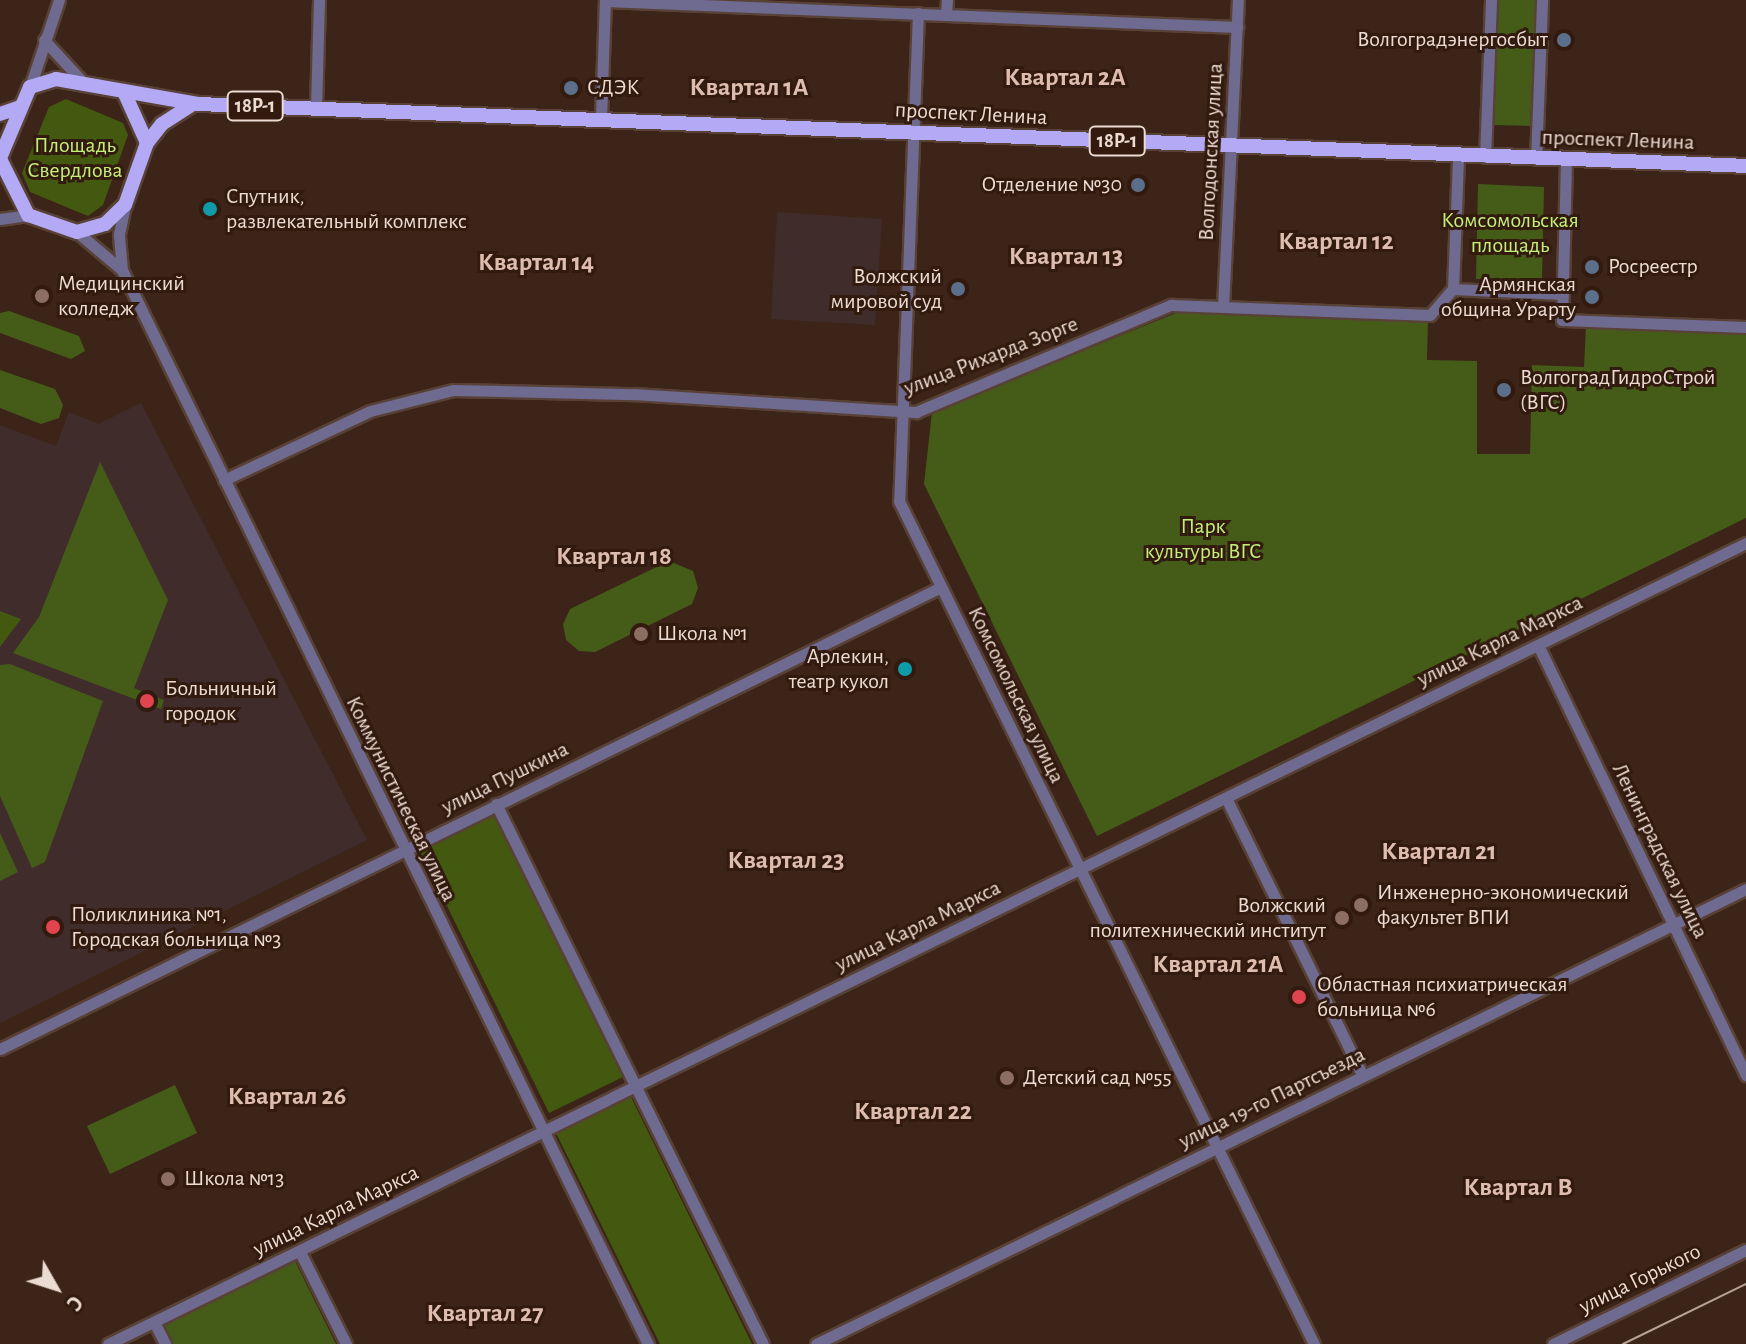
<!DOCTYPE html>
<html>
<head>
<meta charset="utf-8">
<style>
	body { margin:0 }
	#map { position:relative; width:1746px; height:1344px; overflow:hidden; background:#3c2418; font-family:"Alegreya Sans",sans-serif }
	div>[style] { position:absolute }
	.medical>* { inset:0; background:#402c2b }
	.green>* { inset:0; background:#455c19 }
	.forest>* { inset:0; background:#42590f }
	.roads { filter:drop-shadow(2px 0 #584136) drop-shadow(-2px 0 #584136) drop-shadow(0 2px #584136) drop-shadow(0 -2px #584136) }
	.minor>* { height:11px; margin:-5.5px; padding:0 5.5px; transform-origin:5.5px; border-radius:5.5px; background:#6f6a8f }
	.major>* { height:14px; margin:-7px; padding:0 7px; transform-origin:7px; border-radius:7px; background:#b3a9f5 }
	.tram>* { height:2px; margin:-1px; padding:0 1px; transform-origin:1px; border-radius:1px; background:#b5a299 }
	.dots>* { width:22px; height:22px; translate:-50% -50%; box-sizing:border-box; border:4px solid #321a0f; border-radius:50% }
	span { translate:-50% -50%; white-space:nowrap; text-align:center; line-height:1.15; -webkit-text-stroke:6px #321a0f; paint-order:stroke }
	.shield-label span { padding:2px 6px; background:#321a0f; border:2px solid; border-radius:6px; -webkit-text-stroke-width:0 }
	.shield-label { font-size:20px; color:#ecdbd3; font-weight:700 }
	.poi-label { font-size:22px; color:#ecdbd3 }
	.right { translate:-100% -50%; text-align:right }
	.left { translate:0 -50%; text-align:left }
	.street-label { font-size:22px; color:#ecdbd3 }
	.park-label { font-size:22px; color:#c3f078 }
	.quarter-label { font-size:26px; color:#debdaf; font-weight:700 }
	.north { position:absolute; left:16px; top:1248px; width:80px; height:80px; -webkit-text-stroke:6px #321a0f; paint-order:stroke; rotate:129deg; font-size:22px; font-weight:700; line-height:32px; text-align:center; color:#ecdbd3 }
	.north::after { content:''; display:block; margin:auto; width:28px; height:36px; background:#ecdbd3; clip-path:polygon(50% 0,100% 100%,50% 72%,0 100%) }
</style>
</head>
<body>
<div id="map">
	<div class="medical">
		<div style="clip-path:polygon(777px 212px,882px 219px,875px 325px,771px 319px)"></div>
		<div style="clip-path:polygon(141px 403px,367px 840px,0 1023px,0 425px,56px 446px,69px 412px,99px 424px)"></div>
	</div>
	<div class="green">
		<div style="clip-path:polygon(1498px 0,1536px 0,1532px 126px,1494px 125px)"></div>
		<div style="clip-path:polygon(1478px 184px,1544px 187px,1542px 278px,1476px 279px)"></div>
		<div style="clip-path:polygon(9px 311px,79px 336px,85px 351px,71px 359px,0 333px,0 313px)"></div>
		<div style="clip-path:polygon(1176px 313px,1428px 321px,1427px 360px,1477px 361px,1477px 454px,1530px 454px,1532px 365px,1584px 367px,1586px 326px,1746px 332px,1746px 518px,1097px 836px,924px 484px,932px 412px)"></div>
		<div style="clip-path:polygon(0 370px,55px 389px,63px 405px,59px 418px,41px 424px,0 408px)"></div>
		<div style="clip-path:polygon(100px 462px,168px 600px,134px 688px,164px 700px,161px 709px,13px 653px,39px 617px)"></div>
		<div style="clip-path:polygon(669px 561px,693px 571px,698px 588px,692px 604px,595px 652px,579px 651px,566px 640px,563px 624px,570px 609px)"></div>
		<div style="clip-path:polygon(10px 664px,103px 701px,45px 862px,32px 868px,0 796px,0 665px)"></div>
		<div style="clip-path:polygon(0 833px,18px 872px,0 881px)"></div>
		<div style="clip-path:polygon(175px 1085px,197px 1133px,110px 1174px,87px 1126px)"></div>
		<div style="clip-path:polygon(295px 1261px,336px 1344px,173px 1344px,164px 1325px)"></div>
	</div>
	<div class="forest">
		<div style="clip-path:polygon(66px 99px,123px 123px,128px 135px,103px 205px,88px 216px,30px 192px,22px 173px,49px 107px)"></div>
		<div style="clip-path:polygon(0 611px,21px 619px,0 647px)"></div>
		<div style="clip-path:polygon(494px 815px,623px 1077px,549px 1113px,420px 851px)"></div>
		<div style="clip-path:polygon(631px 1097px,752px 1344px,660px 1344px,556px 1133px)"></div>
	</div>
	<div class="roads">
		<div class="minor">
			<div style="left:605px;top:1px;width:633px;rotate:2.36deg"></div>
			<div style="left:918px;top:13px;width:488px;rotate:92.2deg"></div>
			<div style="left:899px;top:501px;width:940px;rotate:63.79deg"></div>
			<div style="left:946px;top:14px;width:14px;rotate:-86deg"></div>
			<div style="left:44px;top:40px;width:54px;rotate:47.2deg"></div>
			<div style="left:30px;top:87px;width:92px;rotate:-71.6deg"></div>
			<div style="left:316px;top:108px;width:108px;rotate:-88.4deg"></div>
			<div style="left:601px;top:119px;width:119px;rotate:-88.1deg"></div>
			<div style="left:1485px;top:157px;width:157px;rotate:-87.8deg"></div>
			<div style="left:1536px;top:159px;width:159px;rotate:-87.8deg"></div>
			<div style="left:1566px;top:160px;width:160px;rotate:91.4deg"></div>
			<div style="left:1562px;top:320px;width:184px;rotate:2.2deg"></div>
			<div style="left:0;top:219px;width:28px;rotate:-8deg"></div>
			<div style="left:77px;top:232px;width:59px;rotate:40.2deg"></div>
			<div style="left:122px;top:270px;width:1196px;rotate:63.91deg"></div>
			<div style="left:122px;top:270px;width:36px;rotate:-95deg"></div>
			<div style="left:119px;top:234px;width:30px;rotate:-78deg"></div>
			<div style="left:1453px;top:289px;width:133px;rotate:-87.8deg"></div>
			<div style="left:1453px;top:289px;width:110px;rotate:2.6deg"></div>
			<div style="left:1223px;top:306px;width:306px;rotate:-87.2deg"></div>
			<div style="left:224px;top:480px;width:161px;rotate:-25.3deg"></div>
			<div style="left:370px;top:411px;width:86px;rotate:-14.2deg"></div>
			<div style="left:453px;top:390px;width:182px;rotate:1.3deg"></div>
			<div style="left:635px;top:394px;width:282px;rotate:3.7deg"></div>
			<div style="left:916px;top:412px;width:277px;rotate:-22.8deg"></div>
			<div style="left:1171px;top:305px;width:259px;rotate:2.2deg"></div>
			<div style="left:1430px;top:315px;width:35px;rotate:-49deg"></div>
			<div style="left:1538px;top:645px;width:478px;rotate:64.2deg"></div>
			<div style="left:1226px;top:798px;width:310px;rotate:63.8deg"></div>
			<div style="left:496px;top:804px;width:602px;rotate:63.69deg"></div>
			<div style="left:0;top:1049px;width:1048px;rotate:-26.15deg"></div>
			<div style="left:300px;top:1252px;width:103px;rotate:63.4deg"></div>
			<div style="left:154px;top:1322px;width:25px;rotate:63deg"></div>
			<div style="left:108px;top:1344px;width:1823px;rotate:-26.06deg"></div>
			<div style="left:816px;top:1344px;width:1035px;rotate:-26.07deg"></div>
			<div style="left:1553px;top:1344px;width:215px;rotate:-26deg"></div>
		</div>
		<div class="major">
			<div style="left:0;top:114px;width:21px;rotate:-19deg"></div>
			<div style="left:147px;top:143px;width:24px;rotate:-52deg"></div>
			<div style="left:162px;top:124px;width:37px;rotate:-33deg"></div>
			<div style="left:0;top:158px;width:77px;rotate:-67.1deg"></div>
			<div style="left:30px;top:87px;width:27px;rotate:-17deg"></div>
			<div style="left:56px;top:79px;width:144px;rotate:10deg"></div>
			<div style="left:198px;top:104px;width:1549px;rotate:2.29deg"></div>
			<div style="left:0;top:159px;width:63px;rotate:63.4deg"></div>
			<div style="left:28px;top:215px;width:52px;rotate:19.1deg"></div>
			<div style="left:77px;top:232px;width:29px;rotate:-16deg"></div>
			<div style="left:105px;top:224px;width:28px;rotate:-44deg"></div>
			<div style="left:125px;top:205px;width:66px;rotate:-70.5deg"></div>
			<div style="left:147px;top:143px;width:54px;rotate:-114.2deg"></div>
		</div>
	</div>
	<div class="tram">
		<div style="left:1623px;top:1344px;width:137px;rotate:-26deg"></div>
	</div>
	<div class="dots">
		<div style="left:1564px;top:40px;background:#5c6f8a"></div>
		<div style="left:571px;top:88px;background:#5c6f8a"></div>
		<div style="left:1138px;top:185px;background:#5c6f8a"></div>
		<div style="left:210px;top:209px;background:#0f9aa8"></div>
		<div style="left:1592px;top:267px;background:#5c6f8a"></div>
		<div style="left:958px;top:289px;background:#5c6f8a"></div>
		<div style="left:42px;top:296px;background:#8d6e63"></div>
		<div style="left:1592px;top:297px;background:#5c6f8a"></div>
		<div style="left:1504px;top:390px;background:#5c6f8a"></div>
		<div style="left:641px;top:634px;background:#8d6e63"></div>
		<div style="left:905px;top:669px;background:#0f9aa8"></div>
		<div style="left:147px;top:701px;background:#e0444e"></div>
		<div style="left:1361px;top:905px;background:#8d6e63"></div>
		<div style="left:1342px;top:918px;background:#8d6e63"></div>
		<div style="left:53px;top:927px;background:#e0444e"></div>
		<div style="left:1299px;top:997px;background:#e0444e"></div>
		<div style="left:1007px;top:1078px;background:#8d6e63"></div>
		<div style="left:168px;top:1179px;background:#8d6e63"></div>
	</div>
	<div class="shield-label">
		<span style="left:255px;top:106px">18Р-1</span>
		<span style="left:1117px;top:141px">18Р-1</span>
	</div>
	<div class="poi-label">
		<span class="right" style="left:1548px;top:40px">Волгоградэнергосбыт</span>
		<span class="left" style="left:587px;top:88px">СДЭК</span>
		<span class="right" style="left:1122px;top:185px">Отделение №30</span>
		<span class="left" style="left:226px;top:209px">Спутник,<br>развлекательный комплекс</span>
		<span class="left" style="left:1608px;top:267px">Росреестр</span>
		<span class="right" style="left:942px;top:289px">Волжский<br>мировой суд</span>
		<span class="left" style="left:58px;top:296px">Медицинский<br>колледж</span>
		<span class="right" style="left:1576px;top:297px">Армянская<br>община Урарту</span>
		<span class="left" style="left:1520px;top:390px">ВолгоградГидроСтрой<br>(ВГС)</span>
		<span class="left" style="left:657px;top:634px">Школа №1</span>
		<span class="right" style="left:889px;top:669px">Арлекин,<br>театр кукол</span>
		<span class="left" style="left:165px;top:701px">Больничный<br>городок</span>
		<span class="left" style="left:1377px;top:905px">Инженерно-экономический<br>факультет ВПИ</span>
		<span class="right" style="left:1326px;top:918px">Волжский<br>политехнический институт</span>
		<span class="left" style="left:71px;top:927px">Поликлиника №1,<br>Городская больница №3</span>
		<span class="left" style="left:1317px;top:997px">Областная психиатрическая<br>больница №6</span>
		<span class="left" style="left:1023px;top:1078px">Детский сад №55</span>
		<span class="left" style="left:184px;top:1179px">Школа №13</span>
	</div>
	<div class="street-label">
		<span style="left:971px;top:114px;rotate:3deg">проспект Ленина</span>
		<span style="left:1618px;top:140px;rotate:2deg">проспект Ленина</span>
		<span style="left:1211px;top:152px;rotate:-87deg">Волгодонская улица</span>
		<span style="left:991px;top:356px;rotate:-21deg">улица Рихарда Зорге</span>
		<span style="left:1500px;top:641px;rotate:-26deg">улица Карла Маркса</span>
		<span style="left:1016px;top:695px;rotate:64deg">Комсомольская улица</span>
		<span style="left:505px;top:778px;rotate:-26deg">улица Пушкина</span>
		<span style="left:401px;top:799px;rotate:64deg">Коммунистическая улица</span>
		<span style="left:1660px;top:851px;rotate:64deg">Ленинградская улица</span>
		<span style="left:918px;top:926px;rotate:-26deg">улица Карла Маркса</span>
		<span style="left:1272px;top:1098px;rotate:-26deg">улица 19-го Партсъезда</span>
		<span style="left:336px;top:1211px;rotate:-26deg">улица Карла Маркса</span>
		<span style="left:1640px;top:1279px;rotate:-26deg">улица Горького</span>
	</div>
	<div class="park-label">
		<span style="left:75px;top:158px">Площадь<br>Свердлова</span>
		<span style="left:1510px;top:233px">Комсомольская<br>площадь</span>
		<span style="left:1203px;top:539px">Парк<br>культуры ВГС</span>
	</div>
	<div class="quarter-label">
		<span style="left:1065px;top:78px">Квартал 2А</span>
		<span style="left:749px;top:88px">Квартал 1А</span>
		<span style="left:1336px;top:242px">Квартал 12</span>
		<span style="left:1066px;top:257px">Квартал 13</span>
		<span style="left:536px;top:263px">Квартал 14</span>
		<span style="left:614px;top:557px">Квартал 18</span>
		<span style="left:1439px;top:852px">Квартал 21</span>
		<span style="left:786px;top:861px">Квартал 23</span>
		<span style="left:1218px;top:965px">Квартал 21А</span>
		<span style="left:287px;top:1097px">Квартал 26</span>
		<span style="left:913px;top:1112px">Квартал 22</span>
		<span style="left:1518px;top:1188px">Квартал В</span>
		<span style="left:485px;top:1314px">Квартал 27</span>
	</div>
	<div class="north">С</div>
</div>
</body>
</html>
